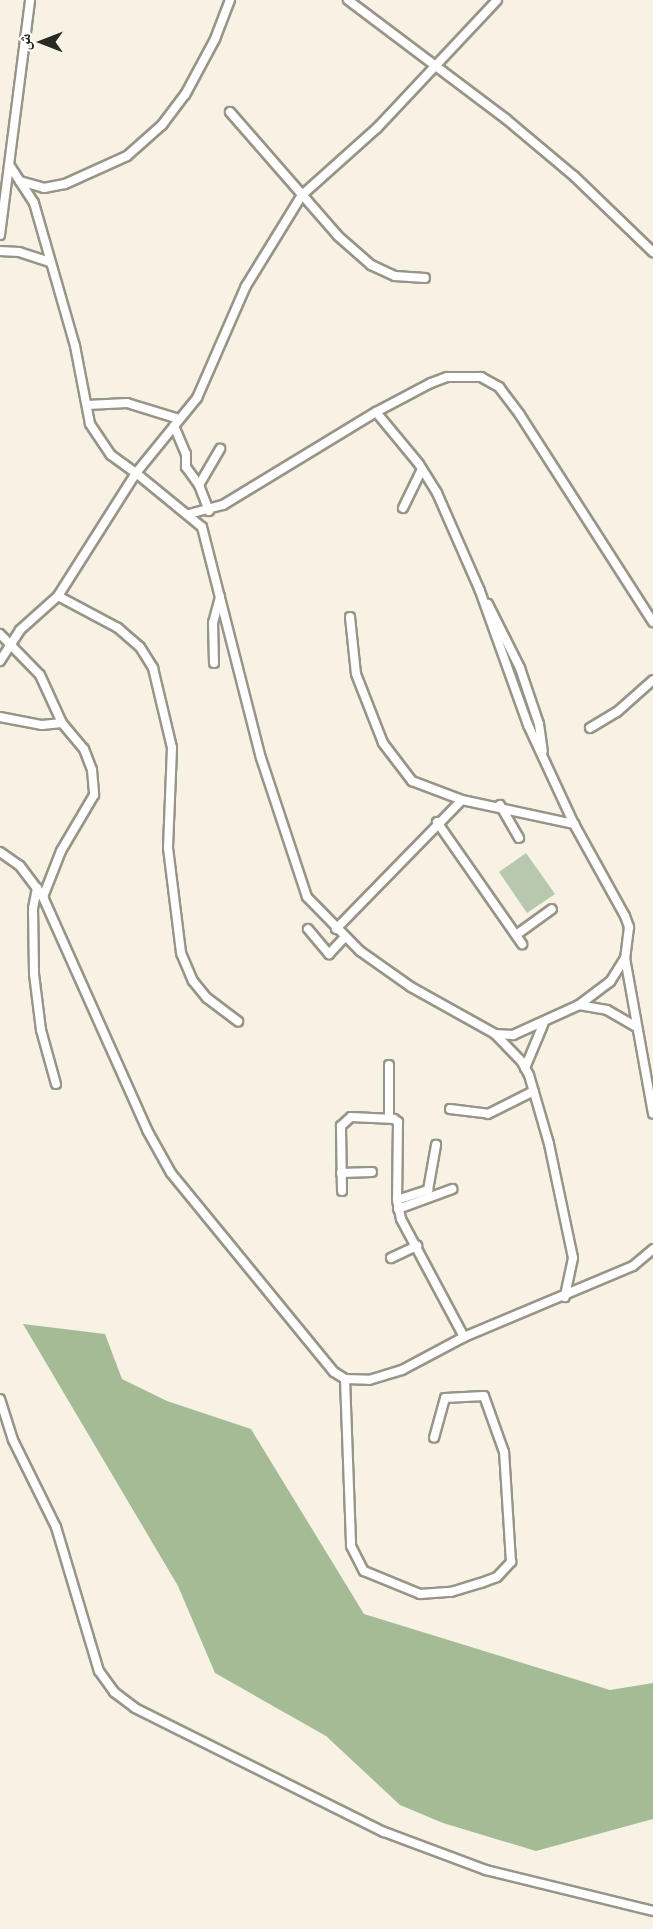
<!DOCTYPE html>
<html>
<head>
<meta charset="utf-8">
<style>
	body { margin:0 }
	#map { position:relative; width:653px; height:1929px; overflow:hidden; background:#f8f2e5; font-family:"Asap Condensed","Noto Naskh Arabic",sans-serif }
	div>[style] { position:absolute }
	.green>* { inset:0; background:#b8c8af }
	.forest>* { inset:0; background:#a4bb96 }
	.roads { filter:drop-shadow(2px 0 #999488) drop-shadow(-2px 0 #999488) drop-shadow(0 2px #999488) drop-shadow(0 -2px #999488) }
	.street>* { height:8px; margin:-4px; padding:0 4px; transform-origin:4px; border-radius:4px; background:#fff }
	span { translate:-50% -50%; white-space:nowrap; text-align:center; line-height:1.15; -webkit-text-stroke:4.5px #fff; paint-order:stroke }
	.north { position:absolute; left:12px; top:12px; width:60px; height:60px; -webkit-text-stroke:4px #fff; paint-order:stroke; rotate:270deg; font-size:16px; font-weight:700; line-height:24px; text-align:center; color:#2b2924 }
	.north::after { content:''; display:block; margin:auto; width:21px; height:27px; background:#2b2924; clip-path:polygon(50% 0,100% 100%,50% 72%,0 100%) }
</style>
</head>
<body>
<div id="map">
	<div class="green">
		<div style="clip-path:polygon(526px 853px,555px 894px,527px 913px,499px 872px)"></div>
	</div>
	<div class="forest">
		<div style="clip-path:polygon(23px 1324px,105px 1334px,122px 1379px,167px 1401px,251px 1429px,364px 1614px,610px 1690px,653px 1683px,653px 1819px,536px 1851px,443px 1823px,400px 1805px,326px 1736px,215px 1673px,178px 1586px)"></div>
	</div>
	<div class="roads">
		<div class="street">
			<div style="left:348px;top:0;width:198px;rotate:37deg"></div>
			<div style="left:506px;top:119px;width:89px;rotate:40deg"></div>
			<div style="left:574px;top:176px;width:110px;rotate:43.9deg"></div>
			<div style="left:230px;top:112px;width:164px;rotate:48.9deg"></div>
			<div style="left:338px;top:236px;width:44px;rotate:41.3deg"></div>
			<div style="left:371px;top:265px;width:26px;rotate:25deg"></div>
			<div style="left:395px;top:276px;width:30px;rotate:4deg"></div>
			<div style="left:10px;top:166px;width:44px;rotate:57deg"></div>
			<div style="left:34px;top:203px;width:149px;rotate:74deg"></div>
			<div style="left:75px;top:346px;width:79px;rotate:79.1deg"></div>
			<div style="left:90px;top:424px;width:37px;rotate:56deg"></div>
			<div style="left:111px;top:455px;width:31px;rotate:36deg"></div>
			<div style="left:136px;top:473px;width:97px;rotate:-50.9deg"></div>
			<div style="left:197px;top:398px;width:122px;rotate:-66.4deg"></div>
			<div style="left:246px;top:286px;width:107px;rotate:-58.4deg"></div>
			<div style="left:302px;top:195px;width:101px;rotate:-41.8deg"></div>
			<div style="left:377px;top:128px;width:175px;rotate:-46.8deg"></div>
			<div style="left:20px;top:181px;width:25px;rotate:16deg"></div>
			<div style="left:44px;top:188px;width:21px;rotate:-11deg"></div>
			<div style="left:65px;top:184px;width:68px;rotate:-24.3deg"></div>
			<div style="left:127px;top:156px;width:47px;rotate:-41.5deg"></div>
			<div style="left:162px;top:125px;width:38px;rotate:-53deg"></div>
			<div style="left:185px;top:95px;width:64px;rotate:-61.8deg"></div>
			<div style="left:215px;top:39px;width:42px;rotate:-69deg"></div>
			<div style="left:0;top:235px;width:237px;rotate:-82.7deg"></div>
			<div style="left:0;top:251px;width:19px;rotate:3deg"></div>
			<div style="left:19px;top:252px;width:32px;rotate:18deg"></div>
			<div style="left:87px;top:405px;width:40px;rotate:-2.9deg"></div>
			<div style="left:127px;top:403px;width:54px;rotate:17.1deg"></div>
			<div style="left:376px;top:412px;width:67px;rotate:50.4deg"></div>
			<div style="left:419px;top:464px;width:34px;rotate:58deg"></div>
			<div style="left:437px;top:493px;width:107px;rotate:66.3deg"></div>
			<div style="left:480px;top:591px;width:142px;rotate:70.3deg"></div>
			<div style="left:528px;top:725px;width:109px;rotate:65.1deg"></div>
			<div style="left:574px;top:824px;width:105px;rotate:61deg"></div>
			<div style="left:625px;top:916px;width:12px;rotate:70deg"></div>
			<div style="left:629px;top:927px;width:31px;rotate:97deg"></div>
			<div style="left:625px;top:958px;width:158px;rotate:79.8deg"></div>
			<div style="left:174px;top:426px;width:30px;rotate:67deg"></div>
			<div style="left:186px;top:454px;width:13px;rotate:90deg"></div>
			<div style="left:186px;top:467px;width:22px;rotate:54deg"></div>
			<div style="left:403px;top:508px;width:43px;rotate:-64deg"></div>
			<div style="left:209px;top:511px;width:28px;rotate:-111deg"></div>
			<div style="left:199px;top:485px;width:42px;rotate:-59.7deg"></div>
			<div style="left:189px;top:514px;width:35px;rotate:-15deg"></div>
			<div style="left:223px;top:505px;width:179px;rotate:-31.3deg"></div>
			<div style="left:376px;top:412px;width:62px;rotate:-27.8deg"></div>
			<div style="left:431px;top:383px;width:17px;rotate:-21deg"></div>
			<div style="left:447px;top:377px;width:34px"></div>
			<div style="left:481px;top:377px;width:21px;rotate:29deg"></div>
			<div style="left:499px;top:387px;width:35px;rotate:53deg"></div>
			<div style="left:520px;top:415px;width:246px;rotate:57.3deg"></div>
			<div style="left:58px;top:596px;width:68px;rotate:28.1deg"></div>
			<div style="left:118px;top:628px;width:29px;rotate:41deg"></div>
			<div style="left:140px;top:647px;width:25px;rotate:58deg"></div>
			<div style="left:153px;top:668px;width:82px;rotate:76.6deg"></div>
			<div style="left:172px;top:748px;width:100px;rotate:92.3deg"></div>
			<div style="left:168px;top:848px;width:106px;rotate:82.9deg"></div>
			<div style="left:181px;top:953px;width:30px;rotate:67deg"></div>
			<div style="left:193px;top:981px;width:22px;rotate:51deg"></div>
			<div style="left:207px;top:998px;width:39px;rotate:37deg"></div>
			<div style="left:488px;top:604px;width:72px;rotate:63.4deg"></div>
			<div style="left:520px;top:668px;width:59px;rotate:71.3deg"></div>
			<div style="left:539px;top:724px;width:27px;rotate:82deg"></div>
			<div style="left:350px;top:617px;width:57px;rotate:84deg"></div>
			<div style="left:356px;top:674px;width:74px;rotate:68.6deg"></div>
			<div style="left:383px;top:743px;width:48px;rotate:52.7deg"></div>
			<div style="left:412px;top:781px;width:53px;rotate:20.8deg"></div>
			<div style="left:0;top:634px;width:57px;rotate:45.7deg"></div>
			<div style="left:40px;top:675px;width:53px;rotate:65.4deg"></div>
			<div style="left:62px;top:723px;width:34px;rotate:50deg"></div>
			<div style="left:84px;top:749px;width:22px;rotate:69deg"></div>
			<div style="left:92px;top:770px;width:25px;rotate:85deg"></div>
			<div style="left:94px;top:795px;width:65px;rotate:120.5deg"></div>
			<div style="left:61px;top:851px;width:49px;rotate:111.4deg"></div>
			<div style="left:0;top:661px;width:37px;rotate:-57deg"></div>
			<div style="left:20px;top:630px;width:51px;rotate:-41.8deg"></div>
			<div style="left:58px;top:596px;width:146px;rotate:-57.6deg"></div>
			<div style="left:136px;top:473px;width:85px;rotate:39.3deg"></div>
			<div style="left:202px;top:527px;width:238px;rotate:75.7deg"></div>
			<div style="left:261px;top:758px;width:146px;rotate:71.7deg"></div>
			<div style="left:307px;top:897px;width:76px;rotate:45.5deg"></div>
			<div style="left:360px;top:951px;width:62px;rotate:35.2deg"></div>
			<div style="left:411px;top:987px;width:96px;rotate:29.2deg"></div>
			<div style="left:495px;top:1034px;width:39px;rotate:46deg"></div>
			<div style="left:522px;top:1062px;width:15px;rotate:62deg"></div>
			<div style="left:529px;top:1075px;width:72px;rotate:73.8deg"></div>
			<div style="left:549px;top:1144px;width:116px;rotate:78.1deg"></div>
			<div style="left:573px;top:1258px;width:40px;rotate:102deg"></div>
			<div style="left:214px;top:663px;width:40px;rotate:-91.4deg"></div>
			<div style="left:213px;top:623px;width:27px;rotate:-75deg"></div>
			<div style="left:0;top:717px;width:43px;rotate:10.8deg"></div>
			<div style="left:42px;top:725px;width:20px;rotate:-6deg"></div>
			<div style="left:590px;top:728px;width:31px;rotate:-31deg"></div>
			<div style="left:617px;top:712px;width:48px;rotate:-41.6deg"></div>
			<div style="left:500px;top:805px;width:38px;rotate:60deg"></div>
			<div style="left:437px;top:822px;width:149px;rotate:55.1deg"></div>
			<div style="left:0;top:852px;width:24px;rotate:35deg"></div>
			<div style="left:20px;top:866px;width:39px;rotate:53deg"></div>
			<div style="left:43px;top:897px;width:255px;rotate:65.9deg"></div>
			<div style="left:147px;top:1130px;width:49px;rotate:60.8deg"></div>
			<div style="left:171px;top:1173px;width:257px;rotate:50.7deg"></div>
			<div style="left:334px;top:1372px;width:13px;rotate:32deg"></div>
			<div style="left:345px;top:1379px;width:24px;rotate:2deg"></div>
			<div style="left:369px;top:1380px;width:34px;rotate:-17deg"></div>
			<div style="left:402px;top:1370px;width:70px;rotate:-28deg"></div>
			<div style="left:464px;top:1337px;width:183px;rotate:-22.8deg"></div>
			<div style="left:633px;top:1266px;width:26px;rotate:-40deg"></div>
			<div style="left:37px;top:888px;width:20px;rotate:101deg"></div>
			<div style="left:33px;top:908px;width:66px;rotate:89.1deg"></div>
			<div style="left:34px;top:974px;width:56px;rotate:82.9deg"></div>
			<div style="left:41px;top:1030px;width:56px;rotate:74.5deg"></div>
			<div style="left:308px;top:929px;width:33px;rotate:50deg"></div>
			<div style="left:329px;top:954px;width:23px;rotate:-47deg"></div>
			<div style="left:336px;top:929px;width:180px;rotate:-45.7deg"></div>
			<div style="left:462px;top:800px;width:115px;rotate:12.1deg"></div>
			<div style="left:516px;top:935px;width:44px;rotate:-35.8deg"></div>
			<div style="left:579px;top:1005px;width:39px;rotate:-37deg"></div>
			<div style="left:610px;top:982px;width:28px;rotate:-58deg"></div>
			<div style="left:495px;top:1034px;width:18px;rotate:3deg"></div>
			<div style="left:513px;top:1035px;width:72px;rotate:-24.4deg"></div>
			<div style="left:579px;top:1005px;width:28px;rotate:10deg"></div>
			<div style="left:607px;top:1010px;width:34px;rotate:30deg"></div>
			<div style="left:525px;top:1068px;width:47px;rotate:-67.3deg"></div>
			<div style="left:450px;top:1109px;width:38px;rotate:7deg"></div>
			<div style="left:488px;top:1114px;width:51px;rotate:-26.6deg"></div>
			<div style="left:389px;top:1117px;width:52px;rotate:-90deg"></div>
			<div style="left:341px;top:1173px;width:31px;rotate:-2deg"></div>
			<div style="left:342px;top:1191px;width:65px;rotate:-90.9deg"></div>
			<div style="left:341px;top:1126px;width:13px;rotate:-42deg"></div>
			<div style="left:351px;top:1117px;width:43px;rotate:2.7deg"></div>
			<div style="left:394px;top:1119px;width:5px;rotate:37deg"></div>
			<div style="left:398px;top:1122px;width:78px;rotate:90.7deg"></div>
			<div style="left:397px;top:1200px;width:19px;rotate:78deg"></div>
			<div style="left:401px;top:1219px;width:134px;rotate:61.9deg"></div>
			<div style="left:397px;top:1200px;width:33px;rotate:-18deg"></div>
			<div style="left:428px;top:1190px;width:46px;rotate:-79.9deg"></div>
			<div style="left:398px;top:1209px;width:58px;rotate:-20.3deg"></div>
			<div style="left:391px;top:1258px;width:29px;rotate:-25deg"></div>
			<div style="left:345px;top:1379px;width:167px;rotate:87.9deg"></div>
			<div style="left:351px;top:1546px;width:28px;rotate:63deg"></div>
			<div style="left:364px;top:1571px;width:61px;rotate:22.3deg"></div>
			<div style="left:420px;top:1594px;width:31px;rotate:-4deg"></div>
			<div style="left:451px;top:1592px;width:31px;rotate:-17deg"></div>
			<div style="left:481px;top:1583px;width:17px;rotate:-21deg"></div>
			<div style="left:497px;top:1577px;width:21px;rotate:-47deg"></div>
			<div style="left:511px;top:1562px;width:110px;rotate:-93.6deg"></div>
			<div style="left:504px;top:1452px;width:59px;rotate:-109.7deg"></div>
			<div style="left:484px;top:1396px;width:39px;rotate:177deg"></div>
			<div style="left:445px;top:1398px;width:41px;rotate:105.4deg"></div>
			<div style="left:0;top:1399px;width:43px;rotate:72.4deg"></div>
			<div style="left:13px;top:1440px;width:97px;rotate:63.7deg"></div>
			<div style="left:56px;top:1527px;width:150px;rotate:73.4deg"></div>
			<div style="left:99px;top:1671px;width:26px;rotate:54deg"></div>
			<div style="left:114px;top:1692px;width:26px;rotate:37deg"></div>
			<div style="left:135px;top:1708px;width:278px;rotate:26.5deg"></div>
			<div style="left:384px;top:1832px;width:109px;rotate:20.4deg"></div>
			<div style="left:486px;top:1870px;width:172px;rotate:13.8deg"></div>
		</div>
	</div>
	<div class="north">ش</div>
</div>
</body>
</html>
